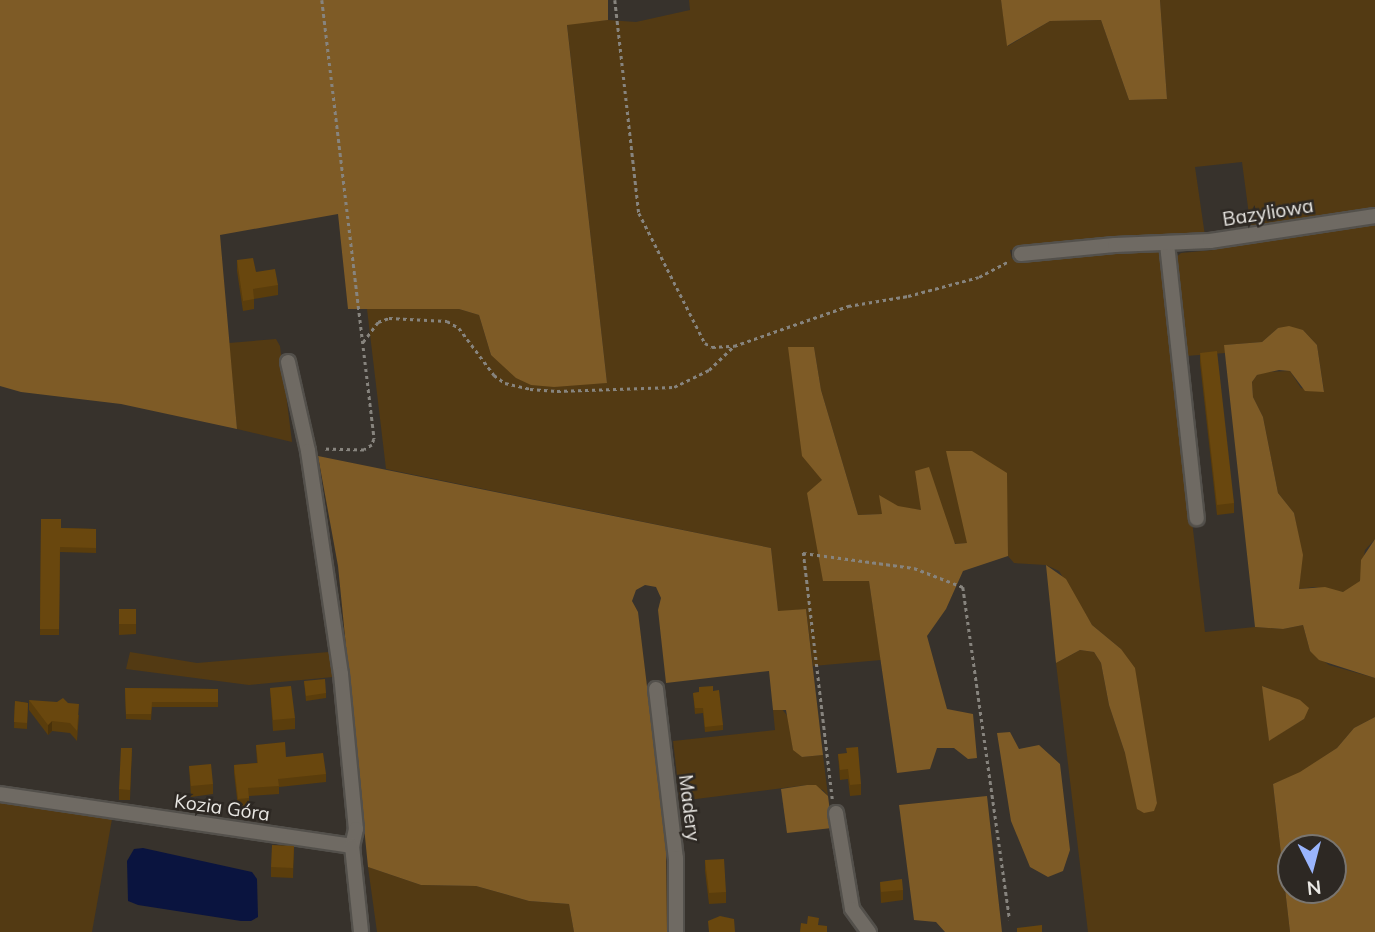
<!DOCTYPE html>
<html>
<head>
<meta charset="utf-8">
<style>
	body { margin:0 }
	#map { position:relative; width:1375px; height:932px; overflow:hidden; background:#37322c; font-family:Mulish,sans-serif }
	div>[style] { position:absolute }
	.green>* { inset:0; background:#533a13 }
	.forest>* { inset:0; background:#7e5b26 }
	.water>* { inset:0; background:#0a143f }
	.path>* { height:2.5px; margin-top:-1.25px; transform-origin:0; background:repeating-linear-gradient(90deg,#87847e 0 3.5px,transparent 0 7px) }
	.roads { filter:drop-shadow(2px 0 #53504b) drop-shadow(-2px 0 #53504b) drop-shadow(0 2px #53504b) drop-shadow(0 -2px #53504b) }
	.minor>* { height:14px; margin:-7px; padding:0 7px; transform-origin:7px; border-radius:7px; background:#6f6a63 }
	.wall>* { inset:0; background:#5a3d0c }
	.shaded-wall>* { inset:0; background:#4a320a }
	.building>* { inset:0; background:#69470e }
	span { translate:-50% -50%; white-space:nowrap; text-align:center; line-height:1.15; -webkit-text-stroke:5px #2d2823; paint-order:stroke }
	.street-label { font-size:19px; color:#eae8e4 }
	.north { position:absolute; left:1277px; top:834px; width:70px; height:70px; box-sizing:border-box; background:#2d2823; border:2px solid #797570; border-radius:50%; rotate:174deg; font-size:19px; font-weight:700; line-height:28px; text-align:center; color:#eae8e4 }
	.north::after { content:''; display:block; margin:auto; width:24px; height:32px; background:#9ab5fd; clip-path:polygon(50% 0,100% 100%,50% 72%,0 100%) }
</style>
</head>
<body>
<div id="map">
	<div class="green">
		<div style="clip-path:polygon(evenodd,689px 0,1001px 0,1008px 46px,1050px 21px,1101px 20px,1129px 100px,1167px 99px,1160px 0,1375px 0,1375px 211px,1251px 230px,1242px 162px,1195px 167px,1205px 236px,1127px 237px,1010px 250px,1012px 259px,1160px 248px,1205px 632px,1255px 627px,1283px 629px,1303px 625px,1310px 651px,1329px 665px,1375px 678px,1375px 717px,1354px 728px,1337px 748px,1300px 773px,1273px 784px,1290px 932px,1088px 932px,1056px 663px,1080px 650px,1094px 652px,1101px 663px,1109px 705px,1125px 753px,1157px 803px,1121px 649px,1092px 625px,1059px 571px,1046px 565px,1014px 563px,1008px 556px,1006px 473px,967px 543px,956px 544px,921px 510px,898px 507px,880px 496px,883px 514px,858px 515px,821px 390px,814px 347px,822px 480px,823px 581px,869px 581px,881px 660px,813px 666px,806px 609px,778px 612px,771px 548px,386px 469px,367px 309px,459px 309px,479px 315px,491px 355px,531px 385px,607px 383px,567px 24px,608px 20px,636px 22px,690px 10px,689px 0,1263px 686px,1272px 690px,1304px 719px,1269px 740px,1263px 686px)"></div>
		<div style="clip-path:polygon(1375px 224px,1375px 539px,1365px 550px,1360px 581px,1354px 588px,1343px 592px,1314px 587px,1299px 589px,1302px 555px,1294px 513px,1278px 493px,1263px 417px,1253px 397px,1252px 382px,1257px 375px,1266px 372px,1290px 371px,1301px 388px,1324px 391px,1317px 345px,1303px 330px,1278px 328px,1262px 342px,1225px 345px,1225px 353px,1186px 356px,1175px 258px,1181px 253px,1213px 250px,1213px 246px)"></div>
		<div style="clip-path:polygon(276px 339px,280px 346px,292px 442px,237px 429px,229px 343px)"></div>
		<div style="clip-path:polygon(130px 652px,197px 663px,329px 652px,333px 677px,249px 685px,126px 669px)"></div>
		<div style="clip-path:polygon(781px 708px,789px 718px,793px 749px,802px 757px,823px 755px,828px 796px,823px 790px,807px 785px,680px 801px,673px 741px,775px 730px,773px 710px)"></div>
		<div style="clip-path:polygon(0 802px,112px 819px,92px 932px,0 932px)"></div>
		<div style="clip-path:polygon(368px 867px,421px 885px,476px 886px,529px 901px,569px 904px,574px 932px,377px 932px)"></div>
	</div>
	<div class="forest">
		<div style="clip-path:polygon(0 0,608px 0,608px 20px,567px 25px,607px 383px,554px 387px,531px 385px,516px 378px,491px 355px,479px 315px,459px 309px,348px 309px,338px 214px,220px 235px,237px 429px,121px 404px,21px 392px,0 386px)"></div>
		<div style="clip-path:polygon(1001px 0,1160px 0,1167px 99px,1129px 100px,1101px 20px,1050px 21px,1007px 46px)"></div>
		<div style="clip-path:polygon(1289px 326px,1303px 330px,1317px 345px,1324px 392px,1305px 391px,1290px 371px,1279px 370px,1257px 375px,1252px 382px,1253px 397px,1263px 417px,1278px 493px,1294px 513px,1303px 555px,1299px 589px,1325px 587px,1343px 592px,1360px 581px,1361px 560px,1375px 539px,1375px 505px,1375px 678px,1319px 660px,1310px 651px,1303px 625px,1283px 629px,1255px 627px,1224px 345px,1262px 342px,1278px 328px)"></div>
		<div style="clip-path:polygon(788px 347px,814px 347px,821px 390px,858px 515px,882px 514px,879px 495px,898px 506px,921px 510px,915px 471px,929px 467px,955px 544px,967px 543px,946px 451px,972px 451px,1007px 473px,1008px 556px,963px 571px,946px 609px,927px 636px,947px 709px,973px 714px,977px 758px,968px 759px,954px 748px,937px 748px,930px 769px,897px 773px,869px 581px,823px 581px,807px 493px,822px 480px,802px 456px)"></div>
		<div style="clip-path:polygon(318px 456px,771px 548px,778px 611px,806px 609px,823px 755px,802px 757px,793px 750px,786px 710px,773px 710px,769px 671px,666px 683px,658px 610px,661px 598px,656px 587px,645px 585px,636px 590px,632px 601px,638px 612px,666px 843px,667px 932px,574px 932px,569px 904px,529px 901px,476px 886px,421px 885px,368px 867px,338px 566px)"></div>
		<div style="clip-path:polygon(1046px 565px,1066px 579px,1092px 625px,1121px 649px,1135px 668px,1157px 803px,1154px 811px,1144px 813px,1137px 809px,1125px 753px,1109px 705px,1101px 663px,1094px 652px,1080px 650px,1056px 663px)"></div>
		<div style="clip-path:polygon(1262px 686px,1300px 700px,1309px 708px,1304px 719px,1269px 741px)"></div>
		<div style="clip-path:polygon(evenodd,1375px 717px,1375px 932px,1290px 932px,1273px 784px,1300px 772px,1337px 748px,1354px 728px,1375px 717px,1291px 848px,1333px 848px,1333px 890px,1291px 890px,1291px 848px)"></div>
		<div style="clip-path:polygon(1010px 732px,1019px 749px,1039px 745px,1060px 764px,1070px 850px,1063px 871px,1048px 877px,1030px 867px,1011px 821px,997px 733px)"></div>
		<div style="clip-path:polygon(807px 785px,816px 785px,828px 796px,832px 828px,787px 833px,781px 789px)"></div>
		<div style="clip-path:polygon(987px 796px,1002px 932px,945px 932px,936px 922px,914px 920px,899px 805px)"></div>
	</div>
	<div class="water">
		<div style="clip-path:polygon(143px 848px,252px 872px,257px 879px,258px 917px,251px 921px,241px 921px,138px 905px,128px 901px,127px 861px,134px 849px)"></div>
	</div>
	<div class="path">
		<div style="left:322px;top:0;width:442px;rotate:83.2deg"></div>
		<div style="left:374px;top:439px;width:6px;rotate:108deg"></div>
		<div style="left:372px;top:445px;width:9px;rotate:148deg"></div>
		<div style="left:364px;top:450px;width:42px;rotate:-178.6deg"></div>
		<div style="left:615px;top:0;width:214px;rotate:83.6deg"></div>
		<div style="left:639px;top:213px;width:146px;rotate:63.1deg"></div>
		<div style="left:705px;top:343px;width:8px;rotate:30deg"></div>
		<div style="left:712px;top:347px;width:22px;rotate:-3deg"></div>
		<div style="left:734px;top:346px;width:121px;rotate:-19.3deg"></div>
		<div style="left:848px;top:306px;width:61px;rotate:-9.5deg"></div>
		<div style="left:908px;top:296px;width:73px;rotate:-15deg"></div>
		<div style="left:979px;top:277px;width:34px;rotate:-28deg"></div>
		<div style="left:363px;top:342px;width:25px;rotate:-53deg"></div>
		<div style="left:378px;top:322px;width:12px;rotate:-20deg"></div>
		<div style="left:389px;top:318px;width:58px;rotate:3deg"></div>
		<div style="left:447px;top:321px;width:14px;rotate:30deg"></div>
		<div style="left:459px;top:328px;width:59px;rotate:53.3deg"></div>
		<div style="left:494px;top:375px;width:14px;rotate:36deg"></div>
		<div style="left:505px;top:383px;width:26px;rotate:13deg"></div>
		<div style="left:530px;top:389px;width:27px;rotate:4deg"></div>
		<div style="left:557px;top:391px;width:117px;rotate:-2deg"></div>
		<div style="left:674px;top:387px;width:39px;rotate:-26deg"></div>
		<div style="left:709px;top:370px;width:35px;rotate:-44deg"></div>
		<div style="left:832px;top:799px;width:248px;rotate:-96.7deg"></div>
		<div style="left:803px;top:553px;width:112px;rotate:7.7deg"></div>
		<div style="left:914px;top:568px;width:53px;rotate:21.2deg"></div>
		<div style="left:963px;top:587px;width:336px;rotate:82deg"></div>
	</div>
	<div class="roads">
		<div class="minor">
			<div style="left:1167px;top:244px;width:276px;rotate:83.8deg"></div>
			<div style="left:1021px;top:254px;width:94px;rotate:-5.5deg"></div>
			<div style="left:1115px;top:245px;width:95px;rotate:-2.4deg"></div>
			<div style="left:1210px;top:241px;width:167px;rotate:-8.6deg"></div>
			<div style="left:288px;top:362px;width:91px;rotate:77.3deg"></div>
			<div style="left:308px;top:451px;width:225px;rotate:81.6deg"></div>
			<div style="left:341px;top:674px;width:156px;rotate:84.5deg"></div>
			<div style="left:356px;top:829px;width:17px;rotate:103deg"></div>
			<div style="left:656px;top:689px;width:170px;rotate:83.3deg"></div>
			<div style="left:676px;top:858px;width:74px;rotate:90deg"></div>
			<div style="left:0;top:794px;width:356px;rotate:8.4deg"></div>
			<div style="left:352px;top:846px;width:86px;rotate:84deg"></div>
			<div style="left:836px;top:813px;width:97px;rotate:80.5deg"></div>
			<div style="left:852px;top:909px;width:29px;rotate:54deg"></div>
		</div>
	</div>
	<div class="wall">
		<div style="clip-path:polygon(237px 260px,278px 285px,278px 295px,254px 299px,254px 309px,243px 311px,237px 271px)"></div>
		<div style="clip-path:polygon(1200px 353px,1234px 503px,1234px 513px,1217px 515px,1200px 363px)"></div>
		<div style="clip-path:polygon(41px 519px,61px 528px,96px 529px,96px 553px,60px 552px,59px 635px,40px 635px)"></div>
		<div style="clip-path:polygon(119px 609px,136px 609px,136px 634px,119px 635px)"></div>
		<div style="clip-path:polygon(304px 681px,326px 693px,326px 698px,306px 701px)"></div>
		<div style="clip-path:polygon(125px 688px,218px 689px,218px 707px,152px 707px,151px 720px,126px 719px)"></div>
		<div style="clip-path:polygon(270px 688px,295px 718px,295px 729px,273px 731px)"></div>
		<div style="clip-path:polygon(713px 691px,723px 725px,723px 730px,705px 732px,703px 713px,695px 714px,693px 693px)"></div>
		<div style="clip-path:polygon(29px 700px,79px 715px,77px 741px,70px 733px,52px 731px,48px 735px,29px 710px)"></div>
		<div style="clip-path:polygon(15px 701px,28px 703px,27px 729px,14px 728px)"></div>
		<div style="clip-path:polygon(256px 745px,326px 774px,326px 782px,279px 787px,279px 794px,249px 796px,249px 806px,238px 807px,234px 773px,234px 765px,257px 763px)"></div>
		<div style="clip-path:polygon(132px 748px,130px 800px,119px 800px,119px 789px)"></div>
		<div style="clip-path:polygon(838px 754px,861px 784px,861px 795px,850px 796px,848px 779px,840px 780px)"></div>
		<div style="clip-path:polygon(189px 766px,213px 784px,213px 794px,191px 797px)"></div>
		<div style="clip-path:polygon(294px 846px,293px 878px,271px 877px,271px 867px)"></div>
		<div style="clip-path:polygon(705px 860px,726px 892px,726px 903px,709px 904px,705px 871px)"></div>
		<div style="clip-path:polygon(880px 882px,903px 890px,903px 900px,881px 903px)"></div>
	</div>
	<div class="shaded-wall">
		<div style="clip-path:polygon(52px 721px,52px 731px,48px 735px,48px 725px)"></div>
	</div>
	<div class="building">
		<div style="clip-path:polygon(253px 258px,256px 272px,275px 269px,278px 285px,253px 289px,254px 299px,243px 301px,237px 260px)"></div>
		<div style="clip-path:polygon(1217px 351px,1234px 503px,1217px 505px,1200px 353px)"></div>
		<div style="clip-path:polygon(41px 519px,61px 519px,61px 528px,96px 529px,96px 548px,60px 547px,59px 629px,40px 629px)"></div>
		<div style="clip-path:polygon(119px 609px,136px 609px,136px 624px,119px 624px)"></div>
		<div style="clip-path:polygon(325px 679px,326px 693px,306px 696px,304px 681px)"></div>
		<div style="clip-path:polygon(291px 686px,295px 718px,273px 720px,270px 688px)"></div>
		<div style="clip-path:polygon(713px 686px,713px 691px,719px 690px,723px 725px,705px 727px,703px 708px,695px 708px,693px 693px,699px 692px,699px 687px)"></div>
		<div style="clip-path:polygon(125px 688px,218px 689px,218px 702px,152px 702px,151px 714px,126px 714px)"></div>
		<div style="clip-path:polygon(63px 698px,68px 703px,79px 704px,77px 731px,70px 723px,52px 721px,48px 725px,29px 700px,57px 702px)"></div>
		<div style="clip-path:polygon(15px 701px,28px 703px,27px 723px,14px 722px)"></div>
		<div style="clip-path:polygon(285px 742px,286px 757px,323px 753px,326px 774px,278px 779px,279px 786px,248px 788px,249px 798px,238px 799px,234px 765px,258px 763px,256px 745px)"></div>
		<div style="clip-path:polygon(858px 747px,861px 784px,850px 785px,848px 769px,840px 770px,838px 754px,847px 753px,846px 748px)"></div>
		<div style="clip-path:polygon(121px 748px,132px 748px,130px 790px,119px 789px)"></div>
		<div style="clip-path:polygon(211px 764px,213px 784px,191px 786px,189px 766px)"></div>
		<div style="clip-path:polygon(272px 845px,294px 846px,293px 868px,271px 867px)"></div>
		<div style="clip-path:polygon(724px 859px,726px 892px,709px 893px,705px 860px)"></div>
		<div style="clip-path:polygon(902px 879px,903px 890px,881px 892px,880px 882px)"></div>
		<div style="clip-path:polygon(720px 916px,734px 919px,735px 932px,709px 932px,708px 921px)"></div>
		<div style="clip-path:polygon(808px 916px,819px 918px,818px 925px,827px 926px,827px 932px,800px 932px,801px 923px,807px 924px)"></div>
		<div style="clip-path:polygon(1042px 925px,1042px 932px,1017px 932px,1017px 928px)"></div>
	</div>
	<div class="street-label">
		<span style="left:1268px;top:213px;rotate:-9deg">Bazyliowa</span>
		<span style="left:222px;top:808px;rotate:8deg">Kozia Góra</span>
		<span style="left:689px;top:808px;rotate:83deg">Madery</span>
	</div>
	<div class="north">N</div>
</div>
</body>
</html>
